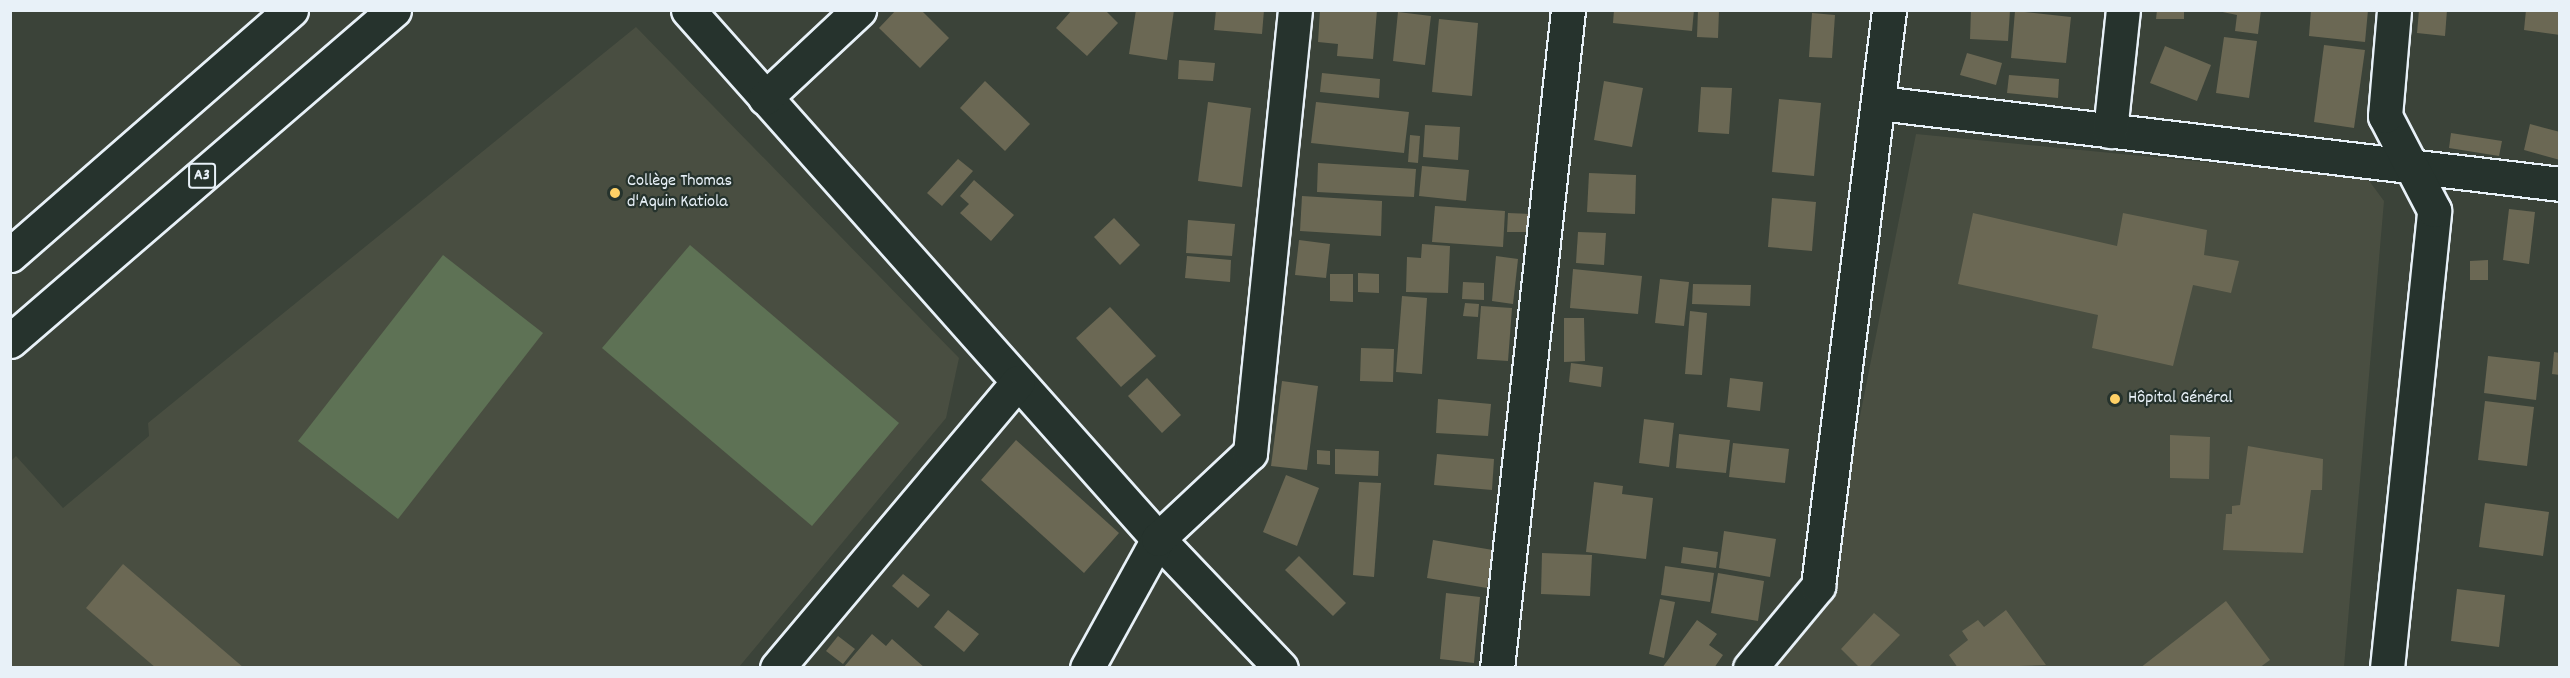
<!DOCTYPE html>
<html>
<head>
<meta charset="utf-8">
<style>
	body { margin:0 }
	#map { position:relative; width:2570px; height:678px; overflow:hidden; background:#3b4339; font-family:Dekko,sans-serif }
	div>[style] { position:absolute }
	.built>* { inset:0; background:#494e41 }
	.green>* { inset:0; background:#5e7255 }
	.building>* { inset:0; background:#6b6854 }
	.roads { filter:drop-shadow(2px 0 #e8f1f8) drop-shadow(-2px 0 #e8f1f8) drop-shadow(0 2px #e8f1f8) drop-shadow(0 -2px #e8f1f8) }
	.minor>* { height:33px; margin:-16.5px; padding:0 16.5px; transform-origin:16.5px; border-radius:16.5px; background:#26332d }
	.highway>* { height:33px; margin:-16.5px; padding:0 16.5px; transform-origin:16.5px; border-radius:16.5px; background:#26332d }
	.dots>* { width:16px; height:16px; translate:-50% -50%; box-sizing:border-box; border:3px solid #26332d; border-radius:50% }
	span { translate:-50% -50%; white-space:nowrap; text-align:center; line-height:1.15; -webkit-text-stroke:4.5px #26332d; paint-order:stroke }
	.shield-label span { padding:2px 4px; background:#26332d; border:2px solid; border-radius:4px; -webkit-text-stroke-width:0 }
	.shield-label { font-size:16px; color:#e8f1f8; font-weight:700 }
	.poi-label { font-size:18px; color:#e8f1f8 }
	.left { translate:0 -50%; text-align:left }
	.frame { position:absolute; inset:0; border:12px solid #e8f1f8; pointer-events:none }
</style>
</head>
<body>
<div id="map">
	<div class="built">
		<div style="clip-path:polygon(636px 27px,959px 358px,946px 418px,739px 667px,11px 667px,10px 462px,16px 456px,63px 508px,149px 436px,148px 423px)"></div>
		<div style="clip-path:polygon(1916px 134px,2367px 178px,2384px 201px,2344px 667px,1761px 668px,1824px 597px)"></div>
	</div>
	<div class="green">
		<div style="clip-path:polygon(690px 245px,899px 423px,812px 526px,602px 348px)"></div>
		<div style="clip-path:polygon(443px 255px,543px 333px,398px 519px,298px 441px)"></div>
	</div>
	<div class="building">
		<div style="clip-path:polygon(896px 10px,921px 10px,949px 38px,920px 68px,879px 28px)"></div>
		<div style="clip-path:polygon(1072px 10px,1105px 10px,1118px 23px,1087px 56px,1056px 28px)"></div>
		<div style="clip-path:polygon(1136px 10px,1174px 10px,1167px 60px,1129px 54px)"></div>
		<div style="clip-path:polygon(1216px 10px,1264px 10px,1262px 34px,1214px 30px)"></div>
		<div style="clip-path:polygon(1320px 10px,1377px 10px,1373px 59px,1337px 56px,1338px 44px,1318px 42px)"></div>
		<div style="clip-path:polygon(1614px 10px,1694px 10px,1692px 31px,1613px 23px)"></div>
		<div style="clip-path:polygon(1698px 10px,1719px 10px,1718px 38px,1697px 37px)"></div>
		<div style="clip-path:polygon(1971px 10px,2010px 10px,2008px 41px,1970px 39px)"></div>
		<div style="clip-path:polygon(2157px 10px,2184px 10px,2184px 19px,2156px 19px)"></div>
		<div style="clip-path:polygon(2213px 10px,2261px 10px,2258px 34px,2235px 31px,2237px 15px)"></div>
		<div style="clip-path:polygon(2311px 10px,2368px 10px,2365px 42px,2309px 36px)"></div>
		<div style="clip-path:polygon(2419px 10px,2447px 10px,2445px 36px,2417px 33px)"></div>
		<div style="clip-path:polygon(2526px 10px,2560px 10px,2560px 35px,2524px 30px)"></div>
		<div style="clip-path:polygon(2015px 11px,2071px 17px,2066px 63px,2011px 58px)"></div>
		<div style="clip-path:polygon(1398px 12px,1431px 16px,1425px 65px,1393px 61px)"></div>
		<div style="clip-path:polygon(1812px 13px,1835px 15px,1832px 58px,1809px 57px)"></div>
		<div style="clip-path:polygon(1439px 19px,1478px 23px,1472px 96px,1432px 92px)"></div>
		<div style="clip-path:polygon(2224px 37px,2257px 41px,2249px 98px,2216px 93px)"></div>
		<div style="clip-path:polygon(2324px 45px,2365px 50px,2354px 128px,2314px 122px)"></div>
		<div style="clip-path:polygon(2165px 46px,2211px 65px,2197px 101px,2150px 83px)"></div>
		<div style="clip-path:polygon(1967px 53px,2002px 63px,1996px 85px,1960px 75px)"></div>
		<div style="clip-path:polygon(1179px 60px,1215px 63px,1213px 81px,1178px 79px)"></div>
		<div style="clip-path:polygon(1322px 73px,1380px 79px,1379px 98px,1320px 92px)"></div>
		<div style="clip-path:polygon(2009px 75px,2059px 79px,2058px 98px,2007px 93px)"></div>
		<div style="clip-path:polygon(985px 81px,1030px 124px,1005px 151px,960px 108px)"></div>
		<div style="clip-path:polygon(1604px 81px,1643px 88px,1632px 147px,1594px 140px)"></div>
		<div style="clip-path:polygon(1701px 87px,1732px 88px,1729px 134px,1698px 132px)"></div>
		<div style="clip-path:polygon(1779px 99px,1821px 103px,1814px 176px,1772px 172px)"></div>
		<div style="clip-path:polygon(1208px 102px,1251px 108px,1242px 187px,1198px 181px)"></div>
		<div style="clip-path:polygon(1316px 102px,1409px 112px,1404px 153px,1311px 143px)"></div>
		<div style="clip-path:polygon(2530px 124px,2560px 132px,2560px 160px,2524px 150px)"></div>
		<div style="clip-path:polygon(1425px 125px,1460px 127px,1458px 160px,1423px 157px)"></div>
		<div style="clip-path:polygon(2451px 133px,2502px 141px,2499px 156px,2449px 148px)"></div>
		<div style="clip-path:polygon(1410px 135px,1420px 136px,1418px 163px,1408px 162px)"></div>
		<div style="clip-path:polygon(958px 159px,973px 171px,942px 206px,927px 193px)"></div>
		<div style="clip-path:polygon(1318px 163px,1416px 169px,1414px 197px,1317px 192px)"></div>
		<div style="clip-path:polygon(1422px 166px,1469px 170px,1466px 201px,1419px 196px)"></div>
		<div style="clip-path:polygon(1589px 173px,1636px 175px,1635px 214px,1587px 212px)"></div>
		<div style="clip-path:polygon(974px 180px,1014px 215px,991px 241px,960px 213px,969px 204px,960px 196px)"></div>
		<div style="clip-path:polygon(1302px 196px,1382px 201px,1381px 236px,1300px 231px)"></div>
		<div style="clip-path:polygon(1772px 198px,1816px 202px,1812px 251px,1768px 247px)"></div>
		<div style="clip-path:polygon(1435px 206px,1505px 211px,1503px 247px,1432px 242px)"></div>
		<div style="clip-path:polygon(2509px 209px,2535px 212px,2529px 264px,2503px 260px)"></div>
		<div style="clip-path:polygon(1508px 213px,1529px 214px,1528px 232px,1507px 232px)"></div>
		<div style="clip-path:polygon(1973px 213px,2117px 246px,2123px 213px,2207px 230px,2204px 255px,2239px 261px,2231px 293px,2193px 285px,2173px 366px,2092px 348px,2098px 315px,1958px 284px)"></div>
		<div style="clip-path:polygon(1114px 218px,1140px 245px,1120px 265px,1094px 237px)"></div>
		<div style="clip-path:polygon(1188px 220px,1235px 224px,1232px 256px,1186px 253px)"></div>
		<div style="clip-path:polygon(1578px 232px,1606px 233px,1604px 265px,1576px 263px)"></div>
		<div style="clip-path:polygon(1299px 240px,1330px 244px,1326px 278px,1295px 275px)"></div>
		<div style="clip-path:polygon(1422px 244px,1450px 246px,1448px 293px,1406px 292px,1407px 257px,1421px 258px)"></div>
		<div style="clip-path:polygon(1187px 256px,1231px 260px,1230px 282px,1185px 278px)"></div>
		<div style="clip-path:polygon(1496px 256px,1518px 259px,1513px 304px,1492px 301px)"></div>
		<div style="clip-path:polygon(2488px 260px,2488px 280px,2470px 280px,2470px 261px)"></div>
		<div style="clip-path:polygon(1573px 269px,1642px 276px,1638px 314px,1570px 308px)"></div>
		<div style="clip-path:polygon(1358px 273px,1379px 274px,1379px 293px,1358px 292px)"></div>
		<div style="clip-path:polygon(1330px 274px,1353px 274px,1353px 302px,1330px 301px)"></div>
		<div style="clip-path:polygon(1660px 279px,1689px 282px,1684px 326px,1655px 323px)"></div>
		<div style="clip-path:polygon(1463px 282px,1484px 283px,1484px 300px,1462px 299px)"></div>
		<div style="clip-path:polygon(1693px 284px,1751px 285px,1750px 306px,1692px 304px)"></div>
		<div style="clip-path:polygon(1402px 296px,1427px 298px,1422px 374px,1396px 372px)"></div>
		<div style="clip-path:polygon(1465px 303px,1479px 304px,1478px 317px,1463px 316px)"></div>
		<div style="clip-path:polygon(1481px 306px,1512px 308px,1508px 361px,1477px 359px)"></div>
		<div style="clip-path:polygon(1110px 307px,1156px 356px,1121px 387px,1076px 338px)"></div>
		<div style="clip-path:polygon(1690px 311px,1707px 313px,1702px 375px,1685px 374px)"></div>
		<div style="clip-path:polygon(1564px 318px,1584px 318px,1585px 361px,1564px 362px)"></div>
		<div style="clip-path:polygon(1361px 348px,1394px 349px,1393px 382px,1360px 381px)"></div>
		<div style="clip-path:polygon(2554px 352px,2560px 353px,2560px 375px,2552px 374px)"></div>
		<div style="clip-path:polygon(2488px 356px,2540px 362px,2536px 400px,2484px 393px)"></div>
		<div style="clip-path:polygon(1571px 363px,1603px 367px,1601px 387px,1569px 382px)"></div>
		<div style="clip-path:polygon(1147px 378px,1181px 415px,1162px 433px,1128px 396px)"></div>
		<div style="clip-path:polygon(1730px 378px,1763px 382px,1760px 411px,1727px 407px)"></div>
		<div style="clip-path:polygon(1282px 381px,1318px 386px,1307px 470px,1271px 466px)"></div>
		<div style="clip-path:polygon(1438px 399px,1491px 404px,1488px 436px,1436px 433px)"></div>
		<div style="clip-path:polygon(2485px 401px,2534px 407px,2527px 466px,2478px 460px)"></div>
		<div style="clip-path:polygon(1644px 419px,1674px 423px,1669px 467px,1639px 463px)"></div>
		<div style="clip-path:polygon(1679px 434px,1730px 440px,1726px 473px,1676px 468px)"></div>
		<div style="clip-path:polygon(2170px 435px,2210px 437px,2209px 479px,2170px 478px)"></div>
		<div style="clip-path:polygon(1016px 440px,1119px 533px,1084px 573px,981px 480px)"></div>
		<div style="clip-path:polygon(1733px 443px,1789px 449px,1785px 483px,1729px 477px)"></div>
		<div style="clip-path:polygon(2248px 446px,2323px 459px,2322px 490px,2311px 490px,2303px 553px,2223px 550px,2226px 514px,2232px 514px,2232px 506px,2240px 505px)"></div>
		<div style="clip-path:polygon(1335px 449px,1379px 451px,1378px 476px,1335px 474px)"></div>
		<div style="clip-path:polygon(1317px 450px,1330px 451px,1330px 465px,1317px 464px)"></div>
		<div style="clip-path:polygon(1437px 454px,1494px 459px,1492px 490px,1434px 485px)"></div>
		<div style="clip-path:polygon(1286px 475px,1319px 488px,1297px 546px,1263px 532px)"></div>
		<div style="clip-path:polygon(1359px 482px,1381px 483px,1374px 577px,1353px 575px)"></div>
		<div style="clip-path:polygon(1594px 482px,1623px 486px,1622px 494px,1653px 498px,1646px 559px,1586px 552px)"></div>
		<div style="clip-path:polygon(2485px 503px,2549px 512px,2543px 556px,2479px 547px)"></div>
		<div style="clip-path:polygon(1724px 531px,1776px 539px,1770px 577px,1719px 568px)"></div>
		<div style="clip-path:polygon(1433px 540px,1493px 550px,1487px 588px,1427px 578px)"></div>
		<div style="clip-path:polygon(1683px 547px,1718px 552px,1716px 568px,1681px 563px)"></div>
		<div style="clip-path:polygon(1542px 553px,1592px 555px,1590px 596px,1541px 594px)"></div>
		<div style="clip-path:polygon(1299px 556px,1346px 603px,1333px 616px,1285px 570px)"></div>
		<div style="clip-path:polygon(123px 564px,244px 668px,156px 668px,86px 608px)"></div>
		<div style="clip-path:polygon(1665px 566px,1714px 573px,1710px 602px,1661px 595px)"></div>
		<div style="clip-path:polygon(1718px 573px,1764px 581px,1758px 621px,1711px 613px)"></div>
		<div style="clip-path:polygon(903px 574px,930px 595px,918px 608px,892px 586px)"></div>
		<div style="clip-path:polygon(2457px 589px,2505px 595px,2499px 647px,2451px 641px)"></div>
		<div style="clip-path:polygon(1446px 593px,1480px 597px,1474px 663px,1440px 659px)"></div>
		<div style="clip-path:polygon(1660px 599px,1675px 602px,1664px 658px,1649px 654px)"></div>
		<div style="clip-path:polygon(2226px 601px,2270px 660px,2259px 668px,2140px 668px)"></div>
		<div style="clip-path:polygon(948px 610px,979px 634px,964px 652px,934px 627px)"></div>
		<div style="clip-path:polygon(2006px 610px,2046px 665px,1958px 668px,1949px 655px,1968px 640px,1962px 631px,1978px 620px,1984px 627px)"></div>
		<div style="clip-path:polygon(1874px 613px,1900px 635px,1868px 668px,1860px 668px,1841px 649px)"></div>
		<div style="clip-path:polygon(1697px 620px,1717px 634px,1709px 645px,1723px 655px,1714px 668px,1662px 668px)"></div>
		<div style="clip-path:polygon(872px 634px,886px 646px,892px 639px,925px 668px,843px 668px)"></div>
		<div style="clip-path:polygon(838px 636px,855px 649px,843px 664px,826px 651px)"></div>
	</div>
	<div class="roads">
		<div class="minor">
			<div style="left:688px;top:10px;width:708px;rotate:48.38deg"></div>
			<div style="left:1158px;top:539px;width:178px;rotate:46.4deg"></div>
			<div style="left:765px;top:98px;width:129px;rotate:-43.1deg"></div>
			<div style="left:1879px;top:103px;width:686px;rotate:6.78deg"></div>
			<div style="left:2110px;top:131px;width:122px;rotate:-83.9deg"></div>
			<div style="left:777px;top:668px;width:374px;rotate:-49.9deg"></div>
			<div style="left:1087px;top:668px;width:147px;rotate:-61.2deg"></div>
			<div style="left:1158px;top:539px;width:126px;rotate:-43.1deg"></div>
			<div style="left:1250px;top:453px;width:445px;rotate:-84.2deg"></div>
			<div style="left:1497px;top:668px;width:662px;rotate:-83.84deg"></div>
			<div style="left:1750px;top:668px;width:107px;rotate:-50.3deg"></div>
			<div style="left:1818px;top:586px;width:580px;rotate:-82.97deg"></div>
			<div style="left:2387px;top:668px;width:460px;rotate:-84.1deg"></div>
			<div style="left:2434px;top:210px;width:106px;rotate:-117.5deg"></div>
			<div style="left:2385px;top:116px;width:106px;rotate:-85.1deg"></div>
		</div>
		<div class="highway">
			<div style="left:10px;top:255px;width:373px;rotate:-41.1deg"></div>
			<div style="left:10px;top:341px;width:507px;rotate:-40.76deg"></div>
		</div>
	</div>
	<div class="dots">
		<div style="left:615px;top:193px;background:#ffd166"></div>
		<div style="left:2115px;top:399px;background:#ffd166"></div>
	</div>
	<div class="shield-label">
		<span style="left:202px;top:176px">A3</span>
	</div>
	<div class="poi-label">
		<span class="left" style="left:627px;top:193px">Collège Thomas<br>d'Aquin Katiola</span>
		<span class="left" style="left:2128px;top:399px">Hôpital Général</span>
	</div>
	<div class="frame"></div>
</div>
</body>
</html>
